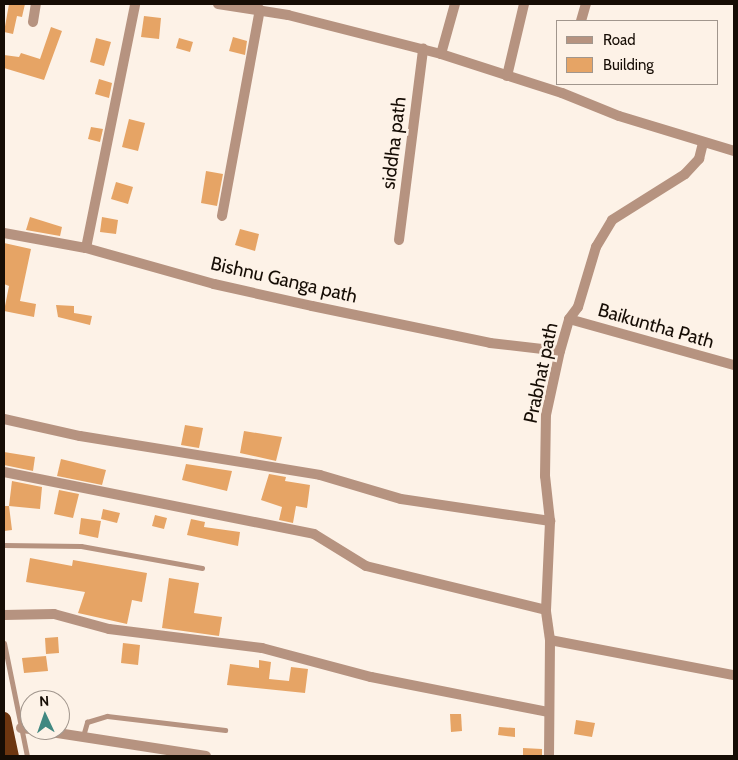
<!DOCTYPE html>
<html>
<head>
<meta charset="utf-8">
<style>
	body { margin:0 }
	#map { position:relative; width:738px; height:760px; overflow:hidden; background:#fdf2e7; font-family:Cabin,sans-serif }
	div>[style] { position:absolute }
	.building>* { inset:0; background:#e6a465 }
	.service>* { height:5px; margin:-2.5px; padding:0 2.5px; transform-origin:2.5px; border-radius:2.5px; background:#b69380 }
	.minor>* { height:10px; margin:-5px; padding:0 5px; transform-origin:5px; border-radius:5px; background:#b69380 }
	.trunk>* { height:14px; margin:-7px; padding:0 7px; transform-origin:7px; border-radius:7px; background:#6d3610 }
	span { translate:-50% -50%; white-space:nowrap; text-align:center; line-height:1.15; -webkit-text-stroke:5px #fdf2e7; paint-order:stroke }
	.street-label { font-size:19px; color:#160d05 }
	.frame { position:absolute; inset:0; border:5px solid #160d05; pointer-events:none }
	.legend { position:absolute; left:556px; top:20px; width:162px; height:65px; box-sizing:border-box; background:#fdf2e7; border:1px solid #a1968d; margin:0; padding:6px 9px; list-style:none; font-size:15px; color:#160d05 }
	.legend li { display:flex; align-items:center; gap:10px; height:25px }
	.legend b { width:25px; border:1px solid #a1968d }
	.north { position:absolute; left:20px; top:690px; width:50px; height:50px; box-sizing:border-box; background:#fdf2e7; border:1px solid #a1968d; border-radius:50%; rotate:357deg; font-size:14px; font-weight:700; line-height:20px; text-align:center; color:#160d05 }
	.north::after { content:''; display:block; margin:auto; width:18px; height:22px; background:#418881; clip-path:polygon(50% 0,100% 100%,50% 72%,0 100%) }
</style>
</head>
<body>
<div id="map">
	<div class="building">
		<div style="clip-path:polygon(9px 4px,25px 4px,22px 17px,17px 16px,13px 34px,4px 32px)"></div>
		<div style="clip-path:polygon(144px 16px,161px 18px,159px 39px,141px 37px)"></div>
		<div style="clip-path:polygon(51px 27px,62px 31px,44px 80px,4px 68px,4px 55px,19px 57px,21px 53px,40px 59px)"></div>
		<div style="clip-path:polygon(233px 37px,247px 41px,245px 55px,229px 51px)"></div>
		<div style="clip-path:polygon(96px 38px,111px 42px,104px 66px,90px 62px)"></div>
		<div style="clip-path:polygon(179px 38px,193px 42px,190px 52px,176px 48px)"></div>
		<div style="clip-path:polygon(99px 79px,112px 83px,109px 98px,95px 94px)"></div>
		<div style="clip-path:polygon(129px 119px,145px 123px,138px 151px,122px 147px)"></div>
		<div style="clip-path:polygon(91px 127px,103px 129px,100px 142px,88px 139px)"></div>
		<div style="clip-path:polygon(206px 171px,223px 174px,217px 206px,201px 203px)"></div>
		<div style="clip-path:polygon(116px 182px,133px 187px,128px 204px,111px 199px)"></div>
		<div style="clip-path:polygon(30px 217px,62px 227px,60px 236px,26px 230px)"></div>
		<div style="clip-path:polygon(102px 217px,118px 220px,116px 234px,100px 232px)"></div>
		<div style="clip-path:polygon(240px 229px,259px 234px,255px 251px,235px 245px)"></div>
		<div style="clip-path:polygon(4px 243px,31px 249px,20px 301px,36px 304px,34px 317px,4px 311px,9px 286px,4px 284px)"></div>
		<div style="clip-path:polygon(56px 305px,74px 306px,74px 313px,92px 316px,90px 325px,58px 317px)"></div>
		<div style="clip-path:polygon(185px 425px,203px 428px,199px 448px,181px 445px)"></div>
		<div style="clip-path:polygon(244px 431px,282px 437px,276px 461px,240px 453px)"></div>
		<div style="clip-path:polygon(4px 452px,35px 457px,33px 471px,4px 465px)"></div>
		<div style="clip-path:polygon(61px 459px,106px 470px,102px 485px,57px 476px)"></div>
		<div style="clip-path:polygon(186px 464px,232px 471px,227px 491px,182px 480px)"></div>
		<div style="clip-path:polygon(269px 474px,286px 477px,285px 481px,310px 485px,307px 508px,296px 506px,293px 523px,279px 520px,282px 507px,261px 500px)"></div>
		<div style="clip-path:polygon(12px 481px,42px 487px,40px 509px,9px 506px)"></div>
		<div style="clip-path:polygon(59px 490px,79px 494px,73px 518px,54px 514px)"></div>
		<div style="clip-path:polygon(4px 506px,9px 506px,12px 530px,4px 531px)"></div>
		<div style="clip-path:polygon(103px 509px,120px 513px,117px 523px,101px 519px)"></div>
		<div style="clip-path:polygon(155px 515px,167px 518px,164px 529px,152px 526px)"></div>
		<div style="clip-path:polygon(81px 518px,101px 521px,98px 538px,79px 534px)"></div>
		<div style="clip-path:polygon(191px 519px,205px 522px,204px 527px,240px 532px,238px 546px,187px 535px)"></div>
		<div style="clip-path:polygon(30px 558px,72px 566px,73px 560px,147px 573px,142px 602px,132px 600px,127px 624px,78px 613px,85px 592px,26px 582px)"></div>
		<div style="clip-path:polygon(169px 578px,199px 583px,194px 613px,222px 617px,219px 636px,162px 628px)"></div>
		<div style="clip-path:polygon(58px 637px,59px 653px,46px 654px,45px 638px)"></div>
		<div style="clip-path:polygon(123px 643px,140px 645px,138px 665px,121px 663px)"></div>
		<div style="clip-path:polygon(46px 656px,48px 671px,24px 673px,22px 658px)"></div>
		<div style="clip-path:polygon(259px 660px,271px 662px,269px 679px,289px 681px,291px 667px,308px 669px,305px 693px,227px 685px,230px 664px,259px 668px)"></div>
		<div style="clip-path:polygon(450px 714px,461px 714px,462px 731px,451px 732px)"></div>
		<div style="clip-path:polygon(576px 720px,595px 723px,592px 737px,574px 734px)"></div>
		<div style="clip-path:polygon(499px 727px,515px 728px,515px 737px,498px 735px)"></div>
		<div style="clip-path:polygon(523px 748px,542px 749px,542px 756px,523px 756px)"></div>
	</div>
	<div class="service">
		<div style="left:4px;top:545px;width:77px;rotate:0.7deg"></div>
		<div style="left:81px;top:546px;width:123px;rotate:10.3deg"></div>
		<div style="left:4px;top:643px;width:115px;rotate:78.5deg"></div>
		<div style="left:83px;top:736px;width:15px;rotate:-74deg"></div>
		<div style="left:87px;top:722px;width:21px;rotate:-17deg"></div>
		<div style="left:107px;top:716px;width:119px;rotate:6.8deg"></div>
	</div>
	<div class="minor">
		<div style="left:218px;top:4px;width:71px;rotate:8.9deg"></div>
		<div style="left:288px;top:15px;width:158px;rotate:14.3deg"></div>
		<div style="left:441px;top:54px;width:127px;rotate:17.9deg"></div>
		<div style="left:562px;top:93px;width:61px;rotate:22deg"></div>
		<div style="left:619px;top:116px;width:120px;rotate:16.9deg"></div>
		<div style="left:581px;top:21px;width:18px;rotate:-74deg"></div>
		<div style="left:33px;top:22px;width:18px;rotate:-81deg"></div>
		<div style="left:441px;top:54px;width:52px;rotate:-74.4deg"></div>
		<div style="left:507px;top:76px;width:74px;rotate:-76.7deg"></div>
		<div style="left:222px;top:216px;width:210px;rotate:-79.6deg"></div>
		<div style="left:4px;top:233px;width:83px;rotate:10.4deg"></div>
		<div style="left:86px;top:248px;width:133px;rotate:15.7deg"></div>
		<div style="left:214px;top:284px;width:100px;rotate:12.7deg"></div>
		<div style="left:312px;top:306px;width:182px;rotate:11.7deg"></div>
		<div style="left:490px;top:343px;width:70px;rotate:6.5deg"></div>
		<div style="left:399px;top:240px;width:193px;rotate:-82.8deg"></div>
		<div style="left:86px;top:248px;width:249px;rotate:-78.6deg"></div>
		<div style="left:569px;top:319px;width:171px;rotate:15.6deg"></div>
		<div style="left:4px;top:419px;width:78px;rotate:12.6deg"></div>
		<div style="left:80px;top:436px;width:243px;rotate:9.2deg"></div>
		<div style="left:320px;top:475px;width:84px;rotate:16.5deg"></div>
		<div style="left:401px;top:499px;width:151px;rotate:8.4deg"></div>
		<div style="left:4px;top:472px;width:316px;rotate:11.3deg"></div>
		<div style="left:314px;top:534px;width:61px;rotate:31.6deg"></div>
		<div style="left:366px;top:566px;width:185px;rotate:13.7deg"></div>
		<div style="left:4px;top:615px;width:50px;rotate:-1.1deg"></div>
		<div style="left:54px;top:614px;width:57px;rotate:15.3deg"></div>
		<div style="left:109px;top:629px;width:154px;rotate:7.1deg"></div>
		<div style="left:262px;top:648px;width:113px;rotate:14.9deg"></div>
		<div style="left:371px;top:677px;width:180px;rotate:11.2deg"></div>
		<div style="left:550px;top:640px;width:187px;rotate:10.8deg"></div>
		<div style="left:21px;top:728px;width:9px;rotate:6deg"></div>
		<div style="left:38px;top:730px;width:170px;rotate:8.8deg"></div>
		<div style="left:549px;top:756px;width:116px;rotate:-89.5deg"></div>
		<div style="left:550px;top:640px;width:30px;rotate:-98deg"></div>
		<div style="left:546px;top:610px;width:89px;rotate:-87.4deg"></div>
		<div style="left:550px;top:521px;width:45px;rotate:-96.3deg"></div>
		<div style="left:545px;top:476px;width:61px;rotate:-89.1deg"></div>
		<div style="left:546px;top:415px;width:66px;rotate:-77.7deg"></div>
		<div style="left:560px;top:351px;width:33px;rotate:-74deg"></div>
		<div style="left:569px;top:319px;width:15px;rotate:-53deg"></div>
		<div style="left:578px;top:307px;width:63px;rotate:-73.3deg"></div>
		<div style="left:596px;top:247px;width:31px;rotate:-59deg"></div>
		<div style="left:612px;top:220px;width:86px;rotate:-32.2deg"></div>
		<div style="left:685px;top:174px;width:21px;rotate:-47deg"></div>
		<div style="left:699px;top:159px;width:16px;rotate:-76deg"></div>
	</div>
	<div class="trunk">
		<div style="left:4px;top:719px;width:38px;rotate:78deg"></div>
	</div>
	<div class="street-label">
		<span style="left:394px;top:143px;rotate:-83deg">siddha path</span>
		<span style="left:284px;top:280px;rotate:13deg">Bishnu Ganga path</span>
		<span style="left:656px;top:326px;rotate:16deg">Baikuntha Path</span>
		<span style="left:541px;top:373px;rotate:-78deg">Prabhat path</span>
	</div>
	<div class="frame"></div>
	<ul class="legend">
	<li><b style="height:6px;background:#b69380"></b>Road</li>
	<li><b style="height:14px;background:#e6a465"></b>Building</li>
	</ul>
	<div class="north">N</div>
</div>
</body>
</html>
